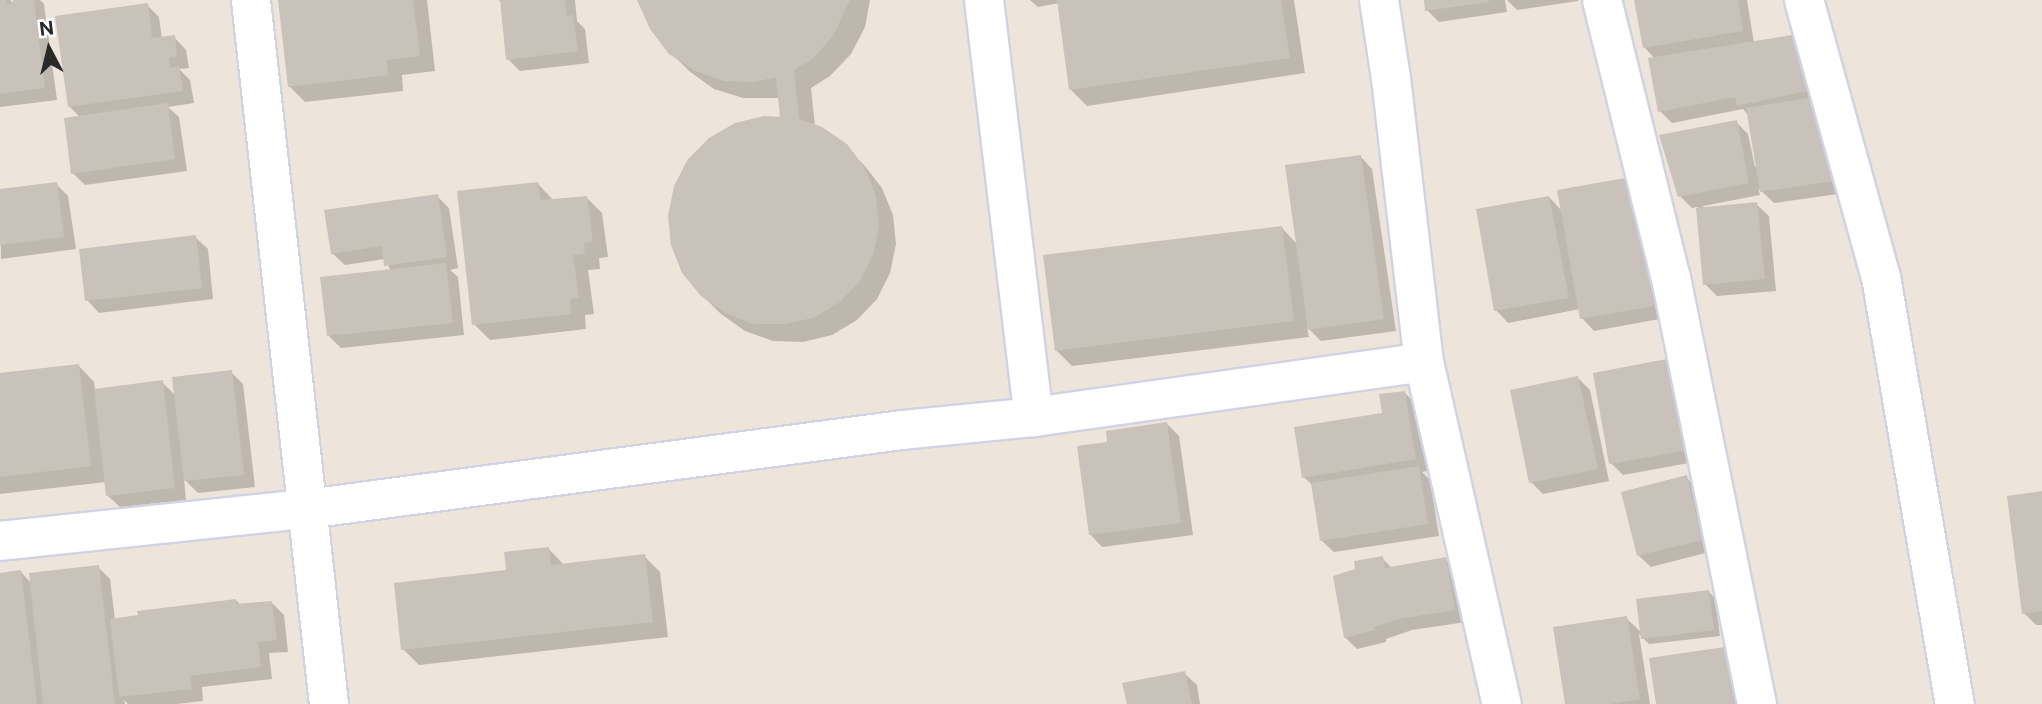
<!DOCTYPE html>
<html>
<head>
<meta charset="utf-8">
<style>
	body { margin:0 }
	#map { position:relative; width:2042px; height:704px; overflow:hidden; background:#ede5da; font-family:"Public Sans",sans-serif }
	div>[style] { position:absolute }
	.shadow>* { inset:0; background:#0003 }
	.building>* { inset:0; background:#c8c2ba }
	.roads { filter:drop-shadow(2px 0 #cfd3e3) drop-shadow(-2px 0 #cfd3e3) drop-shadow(0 2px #cfd3e3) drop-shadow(0 -2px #cfd3e3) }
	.street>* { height:38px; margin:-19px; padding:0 19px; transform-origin:19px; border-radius:19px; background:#fff }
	span { translate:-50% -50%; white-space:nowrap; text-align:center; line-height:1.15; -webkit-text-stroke:5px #fff; paint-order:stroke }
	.north { position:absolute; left:14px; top:14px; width:70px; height:70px; -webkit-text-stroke:5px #fff; paint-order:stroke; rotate:353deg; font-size:19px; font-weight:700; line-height:28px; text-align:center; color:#292929 }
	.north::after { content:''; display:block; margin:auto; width:24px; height:32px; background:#292929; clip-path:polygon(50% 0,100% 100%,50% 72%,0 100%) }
</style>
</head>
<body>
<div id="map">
	<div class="shadow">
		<div style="clip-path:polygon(0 0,10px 0,15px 5px,15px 0,40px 0,44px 4px,57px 100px,0 107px)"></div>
		<div style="clip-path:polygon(279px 0,427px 0,435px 71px,402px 75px,403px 91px,305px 102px,289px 86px)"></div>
		<div style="clip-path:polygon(498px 0,575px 0,577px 21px,585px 29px,589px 63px,520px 71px,508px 59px,501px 1px)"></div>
		<div style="clip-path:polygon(639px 0,870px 0,865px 27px,851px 54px,830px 76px,811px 88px,815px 127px,845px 146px,864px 165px,882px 188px,893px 215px,896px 244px,890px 273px,877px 299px,857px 320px,832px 335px,803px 342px,773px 341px,745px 331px,721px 314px,702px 295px,782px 119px,780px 98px,743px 98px,714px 89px,689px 71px,670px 52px)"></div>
		<div style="clip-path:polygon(1030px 0,1294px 0,1305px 73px,1087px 106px,1071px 90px,1059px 3px,1038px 7px)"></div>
		<div style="clip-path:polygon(1425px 0,1505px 0,1507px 12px,1439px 22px,1427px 10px)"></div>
		<div style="clip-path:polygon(1507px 0,1578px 0,1578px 1px,1517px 10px)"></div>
		<div style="clip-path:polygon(1636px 0,1747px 0,1754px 43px,1798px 36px,1845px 193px,1774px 203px,1758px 188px,1760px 195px,1703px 206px,1704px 209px,1756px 204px,1769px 216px,1776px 291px,1717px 296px,1705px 284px,1698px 207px,1692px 208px,1680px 196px,1736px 122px,1748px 134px,1755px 167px,1758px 167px,1749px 116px,1743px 109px,1672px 123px,1660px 111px,1655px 59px,1645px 48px)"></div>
		<div style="clip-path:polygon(147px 5px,159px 17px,162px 39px,174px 37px,186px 50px,189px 68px,179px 69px,190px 80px,194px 103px,168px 107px,179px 117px,187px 171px,85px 185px,73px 173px,80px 117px,69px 106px)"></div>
		<div style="clip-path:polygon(1360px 156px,1372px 169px,1396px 331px,1321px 341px,1307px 327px,1309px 337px,1072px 366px,1056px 350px,1281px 227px,1297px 244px)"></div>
		<div style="clip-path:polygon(1630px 179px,1665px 318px,1594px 331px,1582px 318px,1580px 309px,1508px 323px,1496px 310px,1549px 197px,1563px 212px)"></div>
		<div style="clip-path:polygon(56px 184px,68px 196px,76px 249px,1px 259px,0 191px)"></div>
		<div style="clip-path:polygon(538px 184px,554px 201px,586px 197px,602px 213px,608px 257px,599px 258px,600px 269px,588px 270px,594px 314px,585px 315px,586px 329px,490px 340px,474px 324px)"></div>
		<div style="clip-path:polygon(437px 196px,449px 208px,458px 268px,450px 270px,458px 277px,464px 335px,341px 348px,329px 336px,391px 271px,385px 259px,345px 265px,332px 253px)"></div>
		<div style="clip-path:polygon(195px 237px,208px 249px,213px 299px,99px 313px,87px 300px)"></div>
		<div style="clip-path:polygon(79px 366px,94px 382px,95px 390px,162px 382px,176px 396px,231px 372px,243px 384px,255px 487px,198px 493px,184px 479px,186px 500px,120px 507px,107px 495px,106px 482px,0 494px,0 375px)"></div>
		<div style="clip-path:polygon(1595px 375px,1700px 461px,1623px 475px,1611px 463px)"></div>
		<div style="clip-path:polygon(1578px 378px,1590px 390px,1609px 481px,1543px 494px,1531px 482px)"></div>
		<div style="clip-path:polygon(1405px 393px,1417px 405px,1427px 471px,1422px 472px,1430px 480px,1439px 536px,1334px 552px,1321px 540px,1313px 486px,1304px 477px,1384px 414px)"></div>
		<div style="clip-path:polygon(1167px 424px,1179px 436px,1193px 535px,1102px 547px,1090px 534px,1109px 444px)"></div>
		<div style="clip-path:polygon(1686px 477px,1698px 490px,1713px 551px,1651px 567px,1638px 555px)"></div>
		<div style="clip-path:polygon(2042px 493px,2042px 625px,2036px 625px,2024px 613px)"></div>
		<div style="clip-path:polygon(548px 548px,564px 565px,644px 556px,660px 572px,668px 637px,419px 665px,403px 649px,507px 572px)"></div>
		<div style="clip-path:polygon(1382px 558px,1393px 569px,1445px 559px,1457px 571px,1466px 622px,1412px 630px,1386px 639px,1386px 642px,1357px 649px,1345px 637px,1357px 571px)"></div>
		<div style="clip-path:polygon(98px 567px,110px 579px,115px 620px,236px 600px,241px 605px,271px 602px,284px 615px,288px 652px,269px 653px,272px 679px,202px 687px,203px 701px,176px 704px,128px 704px,124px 700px,125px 704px,0 704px,0 574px,21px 572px,31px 583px)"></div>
		<div style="clip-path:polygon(1709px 592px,1715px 598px,1720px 636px,1649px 644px,1639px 634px,1650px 704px,1566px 704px,1626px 618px,1642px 633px)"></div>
		<div style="clip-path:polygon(1724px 648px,1737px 661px,1743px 704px,1658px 704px)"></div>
		<div style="clip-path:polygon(1184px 673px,1197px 685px,1200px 704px,1128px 704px)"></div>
	</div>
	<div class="building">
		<div style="clip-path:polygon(0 0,6px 0,6px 4px,13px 3px,13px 0,34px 0,45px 88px,0 94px)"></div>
		<div style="clip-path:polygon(278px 0,413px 0,420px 56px,387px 60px,388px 75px,288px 87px)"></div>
		<div style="clip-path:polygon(500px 0,565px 0,567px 16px,573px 15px,578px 51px,506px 60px)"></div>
		<div style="clip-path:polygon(637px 0,850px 0,833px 36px,812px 59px,794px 70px,799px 119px,822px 127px,847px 144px,865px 168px,876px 196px,879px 226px,873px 255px,860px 281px,839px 303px,813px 318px,784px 324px,753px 324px,725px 313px,701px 296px,682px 273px,671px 245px,668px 216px,674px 186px,688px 159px,709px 138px,735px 123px,764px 116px,780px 117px,776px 77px,755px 82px,724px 81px,695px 71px,669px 54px,650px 29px)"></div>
		<div style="clip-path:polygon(1057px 0,1281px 0,1290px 58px,1069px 90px)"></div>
		<div style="clip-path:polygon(1424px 0,1489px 0,1489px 2px,1425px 11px)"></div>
		<div style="clip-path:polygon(1634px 0,1738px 0,1743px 31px,1643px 48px)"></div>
		<div style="clip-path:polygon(148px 3px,152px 38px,175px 35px,177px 56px,169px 57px,170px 68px,179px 66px,183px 91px,68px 107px,55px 16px)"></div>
		<div style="clip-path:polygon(1799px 34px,1816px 89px,1737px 106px,1735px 97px,1658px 112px,1648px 58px)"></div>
		<div style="clip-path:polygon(1820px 96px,1834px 181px,1760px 192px,1746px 108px)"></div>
		<div style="clip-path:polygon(168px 103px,175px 159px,71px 174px,64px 118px)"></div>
		<div style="clip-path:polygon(1737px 120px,1749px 183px,1678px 197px,1659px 135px)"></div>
		<div style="clip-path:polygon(1361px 155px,1384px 319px,1308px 330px,1285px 165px)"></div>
		<div style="clip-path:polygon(1631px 177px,1654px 306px,1580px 319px,1557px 190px)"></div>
		<div style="clip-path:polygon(57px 182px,64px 237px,0 245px,0 189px)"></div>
		<div style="clip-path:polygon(538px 182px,541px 200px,587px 196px,593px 242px,584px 243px,585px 253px,573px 255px,579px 298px,570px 299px,571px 314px,472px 325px,457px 191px)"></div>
		<div style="clip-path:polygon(438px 194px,447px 257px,384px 266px,382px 246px,331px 254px,324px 210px)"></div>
		<div style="clip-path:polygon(1549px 196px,1569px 298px,1494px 311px,1476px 209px)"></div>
		<div style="clip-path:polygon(1757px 202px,1765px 279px,1703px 285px,1696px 208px)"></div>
		<div style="clip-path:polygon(1282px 226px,1294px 321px,1055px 351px,1043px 255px)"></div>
		<div style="clip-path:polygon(196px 235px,202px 288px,85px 301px,79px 249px)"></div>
		<div style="clip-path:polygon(446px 263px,453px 323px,327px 336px,320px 277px)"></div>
		<div style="clip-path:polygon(1672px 358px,1689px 450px,1609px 464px,1593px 373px)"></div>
		<div style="clip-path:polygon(79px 364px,91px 466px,0 477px,0 373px)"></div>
		<div style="clip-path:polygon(232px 370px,244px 475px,184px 481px,172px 377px)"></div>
		<div style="clip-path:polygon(1578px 376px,1598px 469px,1529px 483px,1510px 390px)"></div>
		<div style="clip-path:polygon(163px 380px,175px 488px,106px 496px,94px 389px)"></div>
		<div style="clip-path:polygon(1405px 391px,1416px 459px,1302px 478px,1294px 427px,1382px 413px,1379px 394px)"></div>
		<div style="clip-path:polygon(1167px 422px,1181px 523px,1089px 535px,1077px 446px,1107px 442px,1106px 431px)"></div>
		<div style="clip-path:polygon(1419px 466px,1428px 524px,1320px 541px,1311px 483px)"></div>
		<div style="clip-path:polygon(1687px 475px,1702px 540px,1637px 556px,1621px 492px)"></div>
		<div style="clip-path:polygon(2042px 491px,2042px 611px,2022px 614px,2007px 496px)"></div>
		<div style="clip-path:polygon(549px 547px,551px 565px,645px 554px,653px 622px,401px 650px,394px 583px,506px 570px,504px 552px)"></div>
		<div style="clip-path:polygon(1383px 556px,1385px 568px,1446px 557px,1455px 610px,1399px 619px,1374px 627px,1375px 630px,1344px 638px,1333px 576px,1355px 569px,1354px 561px)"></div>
		<div style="clip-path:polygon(99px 565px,115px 704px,43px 704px,29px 573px)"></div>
		<div style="clip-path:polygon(21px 570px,37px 704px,0 704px,0 573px)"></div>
		<div style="clip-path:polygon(1709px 590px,1714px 630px,1641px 639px,1636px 599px)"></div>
		<div style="clip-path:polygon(236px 599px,237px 604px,272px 601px,277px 640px,258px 642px,261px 667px,190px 676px,192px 689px,119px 697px,110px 619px,138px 615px,137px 611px)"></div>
		<div style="clip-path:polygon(1627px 616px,1640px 699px,1610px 704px,1565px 704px,1553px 627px)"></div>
		<div style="clip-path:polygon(1725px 647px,1734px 704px,1656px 704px,1649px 658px)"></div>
		<div style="clip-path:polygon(1185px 671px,1192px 704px,1127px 704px,1122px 683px)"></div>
	</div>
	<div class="roads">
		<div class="street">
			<div style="left:251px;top:0;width:708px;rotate:83.68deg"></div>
			<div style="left:984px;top:0;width:420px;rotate:83.2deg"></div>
			<div style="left:1379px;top:0;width:79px;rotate:81.3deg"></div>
			<div style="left:1391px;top:78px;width:286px;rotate:83.4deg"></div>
			<div style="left:1424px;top:362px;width:351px;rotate:77.2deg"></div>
			<div style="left:1602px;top:0;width:286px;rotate:76.1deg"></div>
			<div style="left:1671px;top:278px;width:435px;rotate:78.6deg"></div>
			<div style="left:1804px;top:0;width:288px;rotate:74.5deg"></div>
			<div style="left:1881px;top:277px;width:433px;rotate:80.2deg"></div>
			<div style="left:0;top:541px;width:309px;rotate:-6deg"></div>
			<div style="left:307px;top:509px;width:600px;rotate:-7.56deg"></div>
			<div style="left:902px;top:430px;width:133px;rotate:-5.6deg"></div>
			<div style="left:1034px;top:417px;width:394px;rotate:-8deg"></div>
		</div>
	</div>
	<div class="north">N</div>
</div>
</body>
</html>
